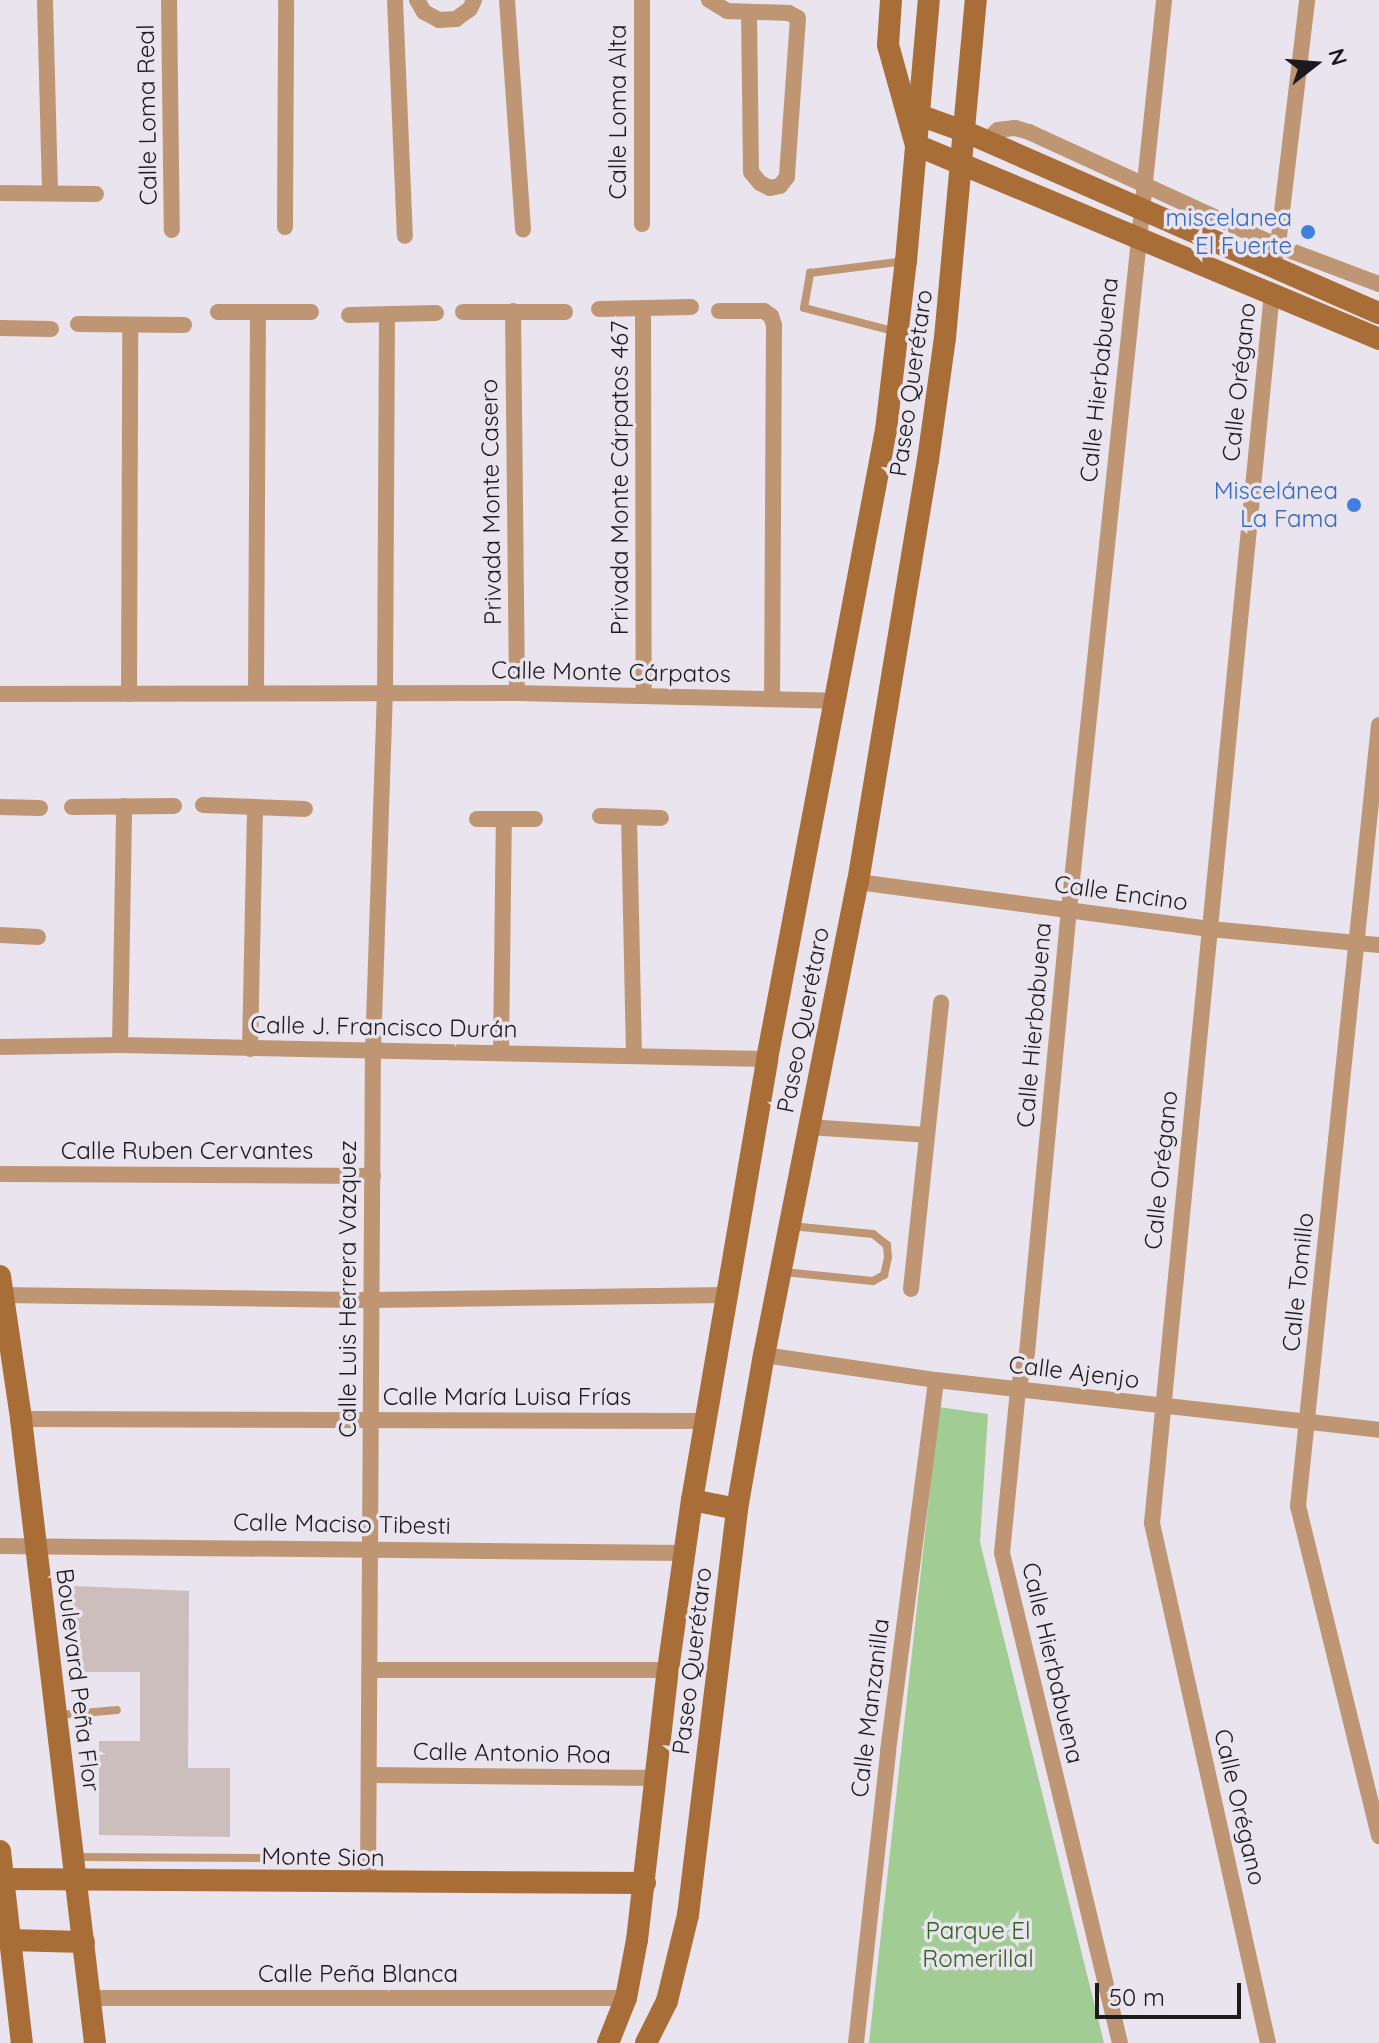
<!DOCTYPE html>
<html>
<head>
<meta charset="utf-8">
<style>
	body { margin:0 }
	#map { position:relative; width:1379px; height:2043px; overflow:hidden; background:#eae4ee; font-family:Quicksand,sans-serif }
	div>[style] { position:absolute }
	.green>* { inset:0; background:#a1cd95 }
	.building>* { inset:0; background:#ccbebd }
	.lane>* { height:8px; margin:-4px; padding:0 4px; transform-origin:4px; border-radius:4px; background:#bf9674 }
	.street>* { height:16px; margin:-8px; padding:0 8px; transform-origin:8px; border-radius:8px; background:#bf9674 }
	.secondary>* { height:22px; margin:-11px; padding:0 11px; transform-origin:11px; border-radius:11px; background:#a96e37 }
	.dots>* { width:22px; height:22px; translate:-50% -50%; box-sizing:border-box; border:4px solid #eae4ee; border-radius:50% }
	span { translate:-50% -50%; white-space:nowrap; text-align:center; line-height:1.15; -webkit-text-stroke:7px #eae4ee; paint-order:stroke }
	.street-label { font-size:24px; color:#1c1a1d }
	.shop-label { font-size:24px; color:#366cbe }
	.right { translate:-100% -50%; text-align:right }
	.park-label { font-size:24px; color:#2e661c }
	.north { position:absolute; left:1275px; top:24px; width:80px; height:80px; -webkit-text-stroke:6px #eae4ee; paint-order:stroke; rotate:73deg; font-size:22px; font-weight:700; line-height:32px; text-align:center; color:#1c1a1d }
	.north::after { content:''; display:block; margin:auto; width:28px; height:36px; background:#1c1a1d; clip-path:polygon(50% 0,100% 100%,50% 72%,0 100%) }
	.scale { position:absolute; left:1095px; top:1983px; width:146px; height:36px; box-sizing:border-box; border:4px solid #1c1a1d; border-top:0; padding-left:10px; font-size:24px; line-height:28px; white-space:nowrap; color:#1c1a1d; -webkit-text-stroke:6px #eae4ee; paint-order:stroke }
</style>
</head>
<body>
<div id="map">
	<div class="green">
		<div style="clip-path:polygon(939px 1407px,988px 1414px,980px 1542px,1104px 2043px,869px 2043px)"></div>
	</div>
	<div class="building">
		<div style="clip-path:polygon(75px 1586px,189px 1591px,188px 1768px,230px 1768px,230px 1837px,99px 1835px,99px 1741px,140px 1741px,140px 1672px,80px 1672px,80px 1633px,64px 1633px,64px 1605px)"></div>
	</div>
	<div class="lane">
		<div style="left:897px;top:332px;width:96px;rotate:-165.5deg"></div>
		<div style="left:804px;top:308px;width:36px;rotate:-80deg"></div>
		<div style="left:810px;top:273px;width:96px;rotate:-7.2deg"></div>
		<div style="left:784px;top:1272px;width:89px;rotate:5.8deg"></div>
		<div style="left:873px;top:1281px;width:13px;rotate:-29deg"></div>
		<div style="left:884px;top:1275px;width:18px;rotate:-77deg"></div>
		<div style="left:888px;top:1257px;width:12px;rotate:-95deg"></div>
		<div style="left:887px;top:1245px;width:18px;rotate:-142deg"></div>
		<div style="left:873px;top:1234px;width:83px;rotate:-174.5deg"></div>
		<div style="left:60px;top:1715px;width:57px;rotate:-5deg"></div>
		<div style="left:75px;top:1857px;width:208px;rotate:0.3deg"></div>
	</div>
	<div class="street">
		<div style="left:45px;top:0;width:193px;rotate:88.5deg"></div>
		<div style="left:169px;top:0;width:230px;rotate:89.3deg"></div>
		<div style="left:395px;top:0;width:236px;rotate:87.6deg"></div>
		<div style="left:417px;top:0;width:14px;rotate:60deg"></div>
		<div style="left:424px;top:12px;width:17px;rotate:28deg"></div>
		<div style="left:439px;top:20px;width:17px;rotate:-3deg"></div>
		<div style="left:456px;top:19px;width:17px;rotate:-36deg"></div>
		<div style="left:470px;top:9px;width:10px;rotate:-66deg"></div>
		<div style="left:507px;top:0;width:230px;rotate:86deg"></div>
		<div style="left:642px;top:0;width:224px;rotate:90deg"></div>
		<div style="left:709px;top:0;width:21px;rotate:31deg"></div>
		<div style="left:727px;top:11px;width:62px;rotate:1.8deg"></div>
		<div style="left:789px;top:13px;width:10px;rotate:29deg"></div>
		<div style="left:798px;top:18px;width:159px;rotate:94deg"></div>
		<div style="left:787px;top:177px;width:11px;rotate:128deg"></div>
		<div style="left:780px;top:186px;width:10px;rotate:169deg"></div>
		<div style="left:770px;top:188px;width:11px;rotate:-153deg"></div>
		<div style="left:760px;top:183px;width:14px;rotate:-129deg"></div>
		<div style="left:751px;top:172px;width:159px;rotate:-90.7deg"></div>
		<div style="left:986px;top:141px;width:16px;rotate:-43deg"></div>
		<div style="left:998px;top:130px;width:17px;rotate:-7deg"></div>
		<div style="left:1015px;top:128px;width:15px;rotate:16deg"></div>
		<div style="left:1029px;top:132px;width:274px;rotate:24.6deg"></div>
		<div style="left:1278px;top:246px;width:108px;rotate:20.6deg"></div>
		<div style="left:0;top:193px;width:96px;rotate:0.6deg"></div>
		<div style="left:285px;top:227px;width:227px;rotate:-89.7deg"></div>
		<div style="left:1277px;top:253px;width:255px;rotate:-83.2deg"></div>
		<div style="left:643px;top:308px;width:388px;rotate:89.9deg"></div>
		<div style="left:599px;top:309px;width:92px;rotate:-1.2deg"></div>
		<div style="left:513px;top:311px;width:382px;rotate:89.4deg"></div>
		<div style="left:719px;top:311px;width:45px"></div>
		<div style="left:764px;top:311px;width:9px;rotate:36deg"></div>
		<div style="left:771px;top:316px;width:9px;rotate:72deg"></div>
		<div style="left:774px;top:325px;width:374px;rotate:90.3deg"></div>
		<div style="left:218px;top:312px;width:93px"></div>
		<div style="left:463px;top:312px;width:102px"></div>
		<div style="left:349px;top:315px;width:87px;rotate:-1.3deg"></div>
		<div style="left:78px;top:324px;width:106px;rotate:0.5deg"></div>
		<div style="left:0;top:328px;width:51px;rotate:1.1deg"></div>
		<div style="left:256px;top:691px;width:378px;rotate:-89.7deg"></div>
		<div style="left:0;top:694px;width:517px;rotate:-0.11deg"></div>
		<div style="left:517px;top:693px;width:319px;rotate:1.4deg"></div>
		<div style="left:129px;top:694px;width:369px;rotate:-89.8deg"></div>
		<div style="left:1379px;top:725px;width:785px;rotate:95.92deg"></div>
		<div style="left:1298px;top:1506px;width:340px;rotate:76.2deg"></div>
		<div style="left:203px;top:805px;width:102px;rotate:2.2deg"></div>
		<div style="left:0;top:807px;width:40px;rotate:1.4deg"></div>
		<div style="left:72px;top:807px;width:102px;rotate:-0.6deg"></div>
		<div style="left:600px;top:816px;width:61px;rotate:1.9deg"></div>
		<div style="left:629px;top:817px;width:238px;rotate:88.8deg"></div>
		<div style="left:477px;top:819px;width:58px"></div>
		<div style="left:858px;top:882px;width:355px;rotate:7.6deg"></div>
		<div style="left:1210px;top:929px;width:170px;rotate:5.4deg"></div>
		<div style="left:0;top:935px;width:38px;rotate:3deg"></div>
		<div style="left:120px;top:1045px;width:239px;rotate:-89deg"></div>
		<div style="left:0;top:1047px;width:120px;rotate:-1deg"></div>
		<div style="left:120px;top:1045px;width:647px;rotate:1.24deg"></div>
		<div style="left:250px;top:1049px;width:242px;rotate:-88.8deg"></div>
		<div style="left:501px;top:1053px;width:233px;rotate:-89.3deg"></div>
		<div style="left:808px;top:1127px;width:119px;rotate:3.8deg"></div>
		<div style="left:0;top:1174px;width:373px;rotate:0.3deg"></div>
		<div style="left:911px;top:1289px;width:288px;rotate:-84deg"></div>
		<div style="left:0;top:1295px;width:373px;rotate:0.8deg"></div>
		<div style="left:373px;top:1300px;width:355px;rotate:-0.8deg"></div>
		<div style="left:764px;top:1355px;width:174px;rotate:8.3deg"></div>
		<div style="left:936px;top:1380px;width:446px;rotate:6.4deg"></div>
		<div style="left:21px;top:1419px;width:684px;rotate:0.17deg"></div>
		<div style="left:0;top:1546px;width:684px;rotate:0.59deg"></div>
		<div style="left:370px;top:1670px;width:298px"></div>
		<div style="left:370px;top:1775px;width:285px;rotate:0.6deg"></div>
		<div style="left:368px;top:1884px;width:832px;rotate:-89.66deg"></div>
		<div style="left:373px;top:1052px;width:356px;rotate:-88.1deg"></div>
		<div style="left:385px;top:696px;width:381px;rotate:-89.7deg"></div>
		<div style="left:89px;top:1998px;width:537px"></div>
		<div style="left:856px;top:2043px;width:294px;rotate:-83.7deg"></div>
		<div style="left:888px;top:1751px;width:374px;rotate:-82.6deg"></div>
		<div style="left:1120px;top:2043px;width:504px;rotate:-103.54deg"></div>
		<div style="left:1002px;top:1553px;width:165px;rotate:-84.4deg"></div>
		<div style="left:1018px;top:1389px;width:37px;rotate:-76deg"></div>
		<div style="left:1027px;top:1353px;width:446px;rotate:-84.6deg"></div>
		<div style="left:1069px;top:909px;width:914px;rotate:-84.03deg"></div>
		<div style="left:1268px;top:2043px;width:533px;rotate:-102.58deg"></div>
		<div style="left:1152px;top:1523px;width:1237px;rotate:-84.43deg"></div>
	</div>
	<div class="secondary">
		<div style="left:891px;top:0;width:45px;rotate:93.8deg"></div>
		<div style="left:888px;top:45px;width:104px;rotate:74.4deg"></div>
		<div style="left:916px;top:145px;width:502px;rotate:22.73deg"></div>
		<div style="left:919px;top:115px;width:50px;rotate:19.9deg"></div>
		<div style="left:966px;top:132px;width:451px;rotate:23.7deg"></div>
		<div style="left:0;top:1276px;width:145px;rotate:81.6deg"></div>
		<div style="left:21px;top:1419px;width:628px;rotate:83.24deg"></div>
		<div style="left:692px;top:1500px;width:46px;rotate:11.3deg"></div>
		<div style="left:0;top:1851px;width:193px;rotate:83.5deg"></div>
		<div style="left:0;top:1879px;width:645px;rotate:0.36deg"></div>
		<div style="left:9px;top:1940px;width:75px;rotate:1.5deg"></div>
		<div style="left:608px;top:2043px;width:48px;rotate:-68.2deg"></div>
		<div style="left:626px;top:1998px;width:59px;rotate:-79.3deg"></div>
		<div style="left:637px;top:1940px;width:272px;rotate:-83.5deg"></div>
		<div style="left:668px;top:1670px;width:172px;rotate:-82deg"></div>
		<div style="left:692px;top:1500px;width:447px;rotate:-80.3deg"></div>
		<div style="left:767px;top:1059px;width:640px;rotate:-79.29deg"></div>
		<div style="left:886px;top:430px;width:170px;rotate:-83.3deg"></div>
		<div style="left:906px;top:261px;width:262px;rotate:-85deg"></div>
		<div style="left:646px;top:2043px;width:47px;rotate:-63.4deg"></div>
		<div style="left:667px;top:2001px;width:89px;rotate:-76.3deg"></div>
		<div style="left:688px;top:1915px;width:409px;rotate:-83.1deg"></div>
		<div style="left:737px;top:1509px;width:156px;rotate:-80.1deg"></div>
		<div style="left:764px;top:1355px;width:482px;rotate:-78.8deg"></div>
		<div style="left:858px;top:882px;width:428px;rotate:-80.6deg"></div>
		<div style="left:928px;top:460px;width:123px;rotate:-82.1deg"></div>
		<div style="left:945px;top:338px;width:339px;rotate:-84.8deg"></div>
	</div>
	<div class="dots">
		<div style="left:1308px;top:232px;background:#3f7fe0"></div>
		<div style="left:1354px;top:505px;background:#3f7fe0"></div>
	</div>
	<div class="street-label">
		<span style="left:618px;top:112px;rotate:-90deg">Calle Loma Alta</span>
		<span style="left:147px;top:115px;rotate:-91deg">Calle Loma Real</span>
		<span style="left:1099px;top:380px;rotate:-84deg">Calle Hierbabuena</span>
		<span style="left:1239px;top:382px;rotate:-84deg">Calle Orégano</span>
		<span style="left:911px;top:383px;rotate:-82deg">Paseo Querétaro</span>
		<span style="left:620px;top:478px;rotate:-90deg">Privada Monte Cárpatos 467</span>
		<span style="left:491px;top:502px;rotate:-91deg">Privada Monte Casero</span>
		<span style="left:611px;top:672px;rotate:1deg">Calle Monte Cárpatos</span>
		<span style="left:1121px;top:893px;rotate:8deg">Calle Encino</span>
		<span style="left:803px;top:1020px;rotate:-79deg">Paseo Querétaro</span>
		<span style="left:1034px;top:1025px;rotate:-85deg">Calle Hierbabuena</span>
		<span style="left:384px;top:1027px;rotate:1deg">Calle J. Francisco Durán</span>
		<span style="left:187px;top:1151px">Calle Ruben Cervantes</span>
		<span style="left:1161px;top:1170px;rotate:-84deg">Calle Orégano</span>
		<span style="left:1298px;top:1282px;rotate:-84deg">Calle Tomillo</span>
		<span style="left:348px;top:1289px;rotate:-90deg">Calle Luis Herrera Vazquez</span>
		<span style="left:1074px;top:1372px;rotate:7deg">Calle Ajenjo</span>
		<span style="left:507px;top:1397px">Calle María Luisa Frías</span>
		<span style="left:342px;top:1524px;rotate:1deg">Calle Maciso Tibesti</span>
		<span style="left:692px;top:1661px;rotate:-83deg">Paseo Querétaro</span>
		<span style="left:1053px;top:1663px;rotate:77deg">Calle Hierbabuena</span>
		<span style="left:78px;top:1680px;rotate:83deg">Boulevard Peña Flor</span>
		<span style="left:870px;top:1708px;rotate:-83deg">Calle Manzanilla</span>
		<span style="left:512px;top:1753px;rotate:1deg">Calle Antonio Roa</span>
		<span style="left:1240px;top:1807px;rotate:77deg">Calle Orégano</span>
		<span style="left:323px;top:1857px;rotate:1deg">Monte Sion</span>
		<span style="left:358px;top:1974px">Calle Peña Blanca</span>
	</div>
	<div class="shop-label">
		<span class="right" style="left:1292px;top:232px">miscelanea<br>El Fuerte</span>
		<span class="right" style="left:1338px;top:505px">Miscelánea<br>La Fama</span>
	</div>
	<div class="park-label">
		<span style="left:978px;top:1945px">Parque El<br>Romerillal</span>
	</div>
	<div class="north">N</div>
	<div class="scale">50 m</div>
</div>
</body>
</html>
